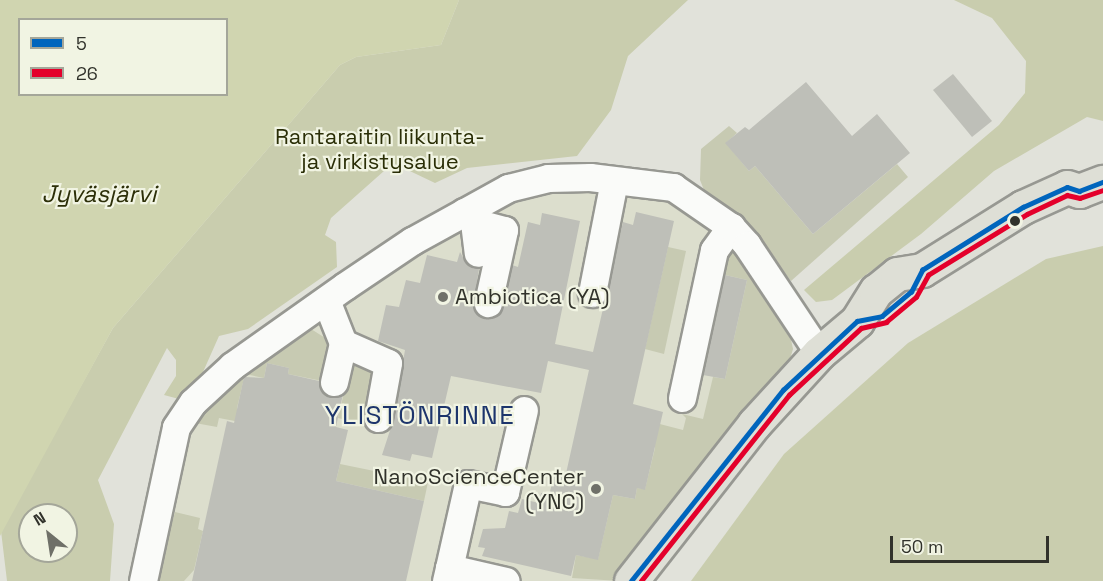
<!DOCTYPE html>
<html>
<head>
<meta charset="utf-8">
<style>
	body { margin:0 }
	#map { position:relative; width:1103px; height:581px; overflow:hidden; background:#e1e2da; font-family:"Space Grotesk",sans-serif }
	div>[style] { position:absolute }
	.built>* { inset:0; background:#dcdecd }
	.green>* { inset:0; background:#c7cab2 }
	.forest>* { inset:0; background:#c9cdae }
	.water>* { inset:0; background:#d0d5b0 }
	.building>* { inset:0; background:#bebfb8 }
	.roads { filter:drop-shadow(2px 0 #979892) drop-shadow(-2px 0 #979892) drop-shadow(0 2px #979892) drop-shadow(0 -2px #979892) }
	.minor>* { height:27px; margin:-13.5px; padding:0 13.5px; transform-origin:13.5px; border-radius:13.5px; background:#fafbf9 }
	.major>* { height:33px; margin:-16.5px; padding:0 16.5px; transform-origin:16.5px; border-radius:16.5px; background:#dedfd6 }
	.bus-1>* { height:4.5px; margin:-2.25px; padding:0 2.25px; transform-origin:2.25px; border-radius:2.25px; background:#0065bd }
	.bus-2>* { height:4.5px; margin:-2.25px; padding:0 2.25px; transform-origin:2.25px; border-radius:2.25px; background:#e4002b }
	.dots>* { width:16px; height:16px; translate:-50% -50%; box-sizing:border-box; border:3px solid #f1f4e3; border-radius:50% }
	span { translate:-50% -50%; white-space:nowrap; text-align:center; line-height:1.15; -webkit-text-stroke:4.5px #f1f4e3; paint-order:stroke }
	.park-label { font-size:22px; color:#2a2e06 }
	.poi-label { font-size:22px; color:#31322b }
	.left { translate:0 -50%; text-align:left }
	.right { translate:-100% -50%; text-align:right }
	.water-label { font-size:24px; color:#2c2f08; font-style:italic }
	.quarter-label { font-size:26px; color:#1d356c; letter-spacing:1.5px }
	.legend { position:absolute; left:18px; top:18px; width:210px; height:78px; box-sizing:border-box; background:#f1f4e3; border:2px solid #a4a699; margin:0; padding:8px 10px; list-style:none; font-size:18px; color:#31322b }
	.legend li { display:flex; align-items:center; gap:12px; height:30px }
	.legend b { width:30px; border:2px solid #a4a699 }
	.north { position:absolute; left:18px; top:503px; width:60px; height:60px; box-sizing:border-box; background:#f1f4e3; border:2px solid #a4a699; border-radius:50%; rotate:330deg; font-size:16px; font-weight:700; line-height:24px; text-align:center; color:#31322b }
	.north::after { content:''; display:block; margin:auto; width:21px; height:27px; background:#6f7068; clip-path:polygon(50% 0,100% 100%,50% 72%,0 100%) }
	.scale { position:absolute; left:890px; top:536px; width:159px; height:27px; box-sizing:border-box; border:3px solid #31322b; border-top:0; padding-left:8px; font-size:18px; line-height:21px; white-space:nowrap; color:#31322b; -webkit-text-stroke:4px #f1f4e3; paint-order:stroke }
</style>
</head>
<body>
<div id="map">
	<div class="built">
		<div style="clip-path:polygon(596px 187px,669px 198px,746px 254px,793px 349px,620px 581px,156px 581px,183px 443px,195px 423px,252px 364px,377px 275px,514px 197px,553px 188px)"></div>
	</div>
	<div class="green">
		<div style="clip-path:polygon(729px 126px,737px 133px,726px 143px,749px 171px,755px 166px,813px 234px,897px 164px,908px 177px,791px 281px,750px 228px,704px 190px,700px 180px,701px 149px)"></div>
		<div style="clip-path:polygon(668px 247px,686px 251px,664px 354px,645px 349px)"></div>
		<div style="clip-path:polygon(740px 249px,789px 330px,793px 349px,787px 369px,620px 581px,572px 578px,576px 555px,598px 559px,613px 495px,635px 499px,637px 488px,645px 489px,655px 448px,652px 422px,683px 430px,686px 418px,682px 414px,703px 419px,713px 377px,725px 379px,747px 280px,721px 274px,731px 251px)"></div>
		<div style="clip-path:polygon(311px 329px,330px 341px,327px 382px,288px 374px,289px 368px,267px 363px,264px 378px,245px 374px,237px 408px,240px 422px,219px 418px,217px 427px,195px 423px,252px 364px,298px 332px)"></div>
		<div style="clip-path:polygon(352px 359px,379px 370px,367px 425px,338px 418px)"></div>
		<div style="clip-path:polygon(340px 464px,428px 482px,424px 501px,336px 481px)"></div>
		<div style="clip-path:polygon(175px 512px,200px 518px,198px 529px,203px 531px,194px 570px,184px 581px,156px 581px)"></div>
	</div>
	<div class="forest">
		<div style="clip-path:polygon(evenodd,459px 0,688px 0,628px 56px,611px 110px,577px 156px,467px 168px,435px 183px,393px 163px,331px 218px,325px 235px,336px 242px,337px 267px,248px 329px,219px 336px,199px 381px,179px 399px,164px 395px,176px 376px,176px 360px,167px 348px,98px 480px,114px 524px,110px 581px,7px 581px,1px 531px,113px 328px,340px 65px,356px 57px,441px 45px,459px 0,30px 515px,66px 515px,66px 551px,30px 551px,30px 515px)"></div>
		<div style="clip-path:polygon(954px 0,1103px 0,1103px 121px,1087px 117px,994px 171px,921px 234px,832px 300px,816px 302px,804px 290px,999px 125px,1025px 93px,1026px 61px,992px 18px)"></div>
		<div style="clip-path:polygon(1103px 246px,1103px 581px,691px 581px,784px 454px,908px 343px,1046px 259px)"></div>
	</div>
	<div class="water">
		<div style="clip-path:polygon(evenodd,0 0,459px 0,441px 45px,356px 57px,340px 65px,113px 328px,0 536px,0 0,20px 20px,226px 20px,226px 94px,20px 94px,20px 20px)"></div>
	</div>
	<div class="building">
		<div style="clip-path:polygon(953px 74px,992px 121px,972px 137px,933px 90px)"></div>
		<div style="clip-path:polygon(806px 82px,852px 136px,877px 114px,910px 153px,813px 234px,755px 166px,749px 171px,725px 143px,745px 127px,749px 130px)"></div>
		<div style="clip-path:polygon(636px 212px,674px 221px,633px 404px,663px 412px,645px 490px,637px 488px,635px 499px,613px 495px,598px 560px,576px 555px,571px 576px,482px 556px,485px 548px,478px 547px,483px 529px,505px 528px,509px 511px,518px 513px,522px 499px,539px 503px,541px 493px,549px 495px,554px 476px,565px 478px,589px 370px,548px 361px,541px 393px,451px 376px,432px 458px,412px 454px,410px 461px,382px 455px,393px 421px,405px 350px,378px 341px,386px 305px,399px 307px,406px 280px,420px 283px,427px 255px,457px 262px,460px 252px,466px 263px,479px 269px,473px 308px,484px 318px,493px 318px,503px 307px,512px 265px,518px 267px,528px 222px,540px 225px,542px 213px,580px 221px,555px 344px,593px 352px,623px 222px,633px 225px)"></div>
		<div style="clip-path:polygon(725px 275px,747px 280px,725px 379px,703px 375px)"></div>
		<div style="clip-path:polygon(267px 363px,289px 368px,288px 374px,319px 381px,330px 397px,343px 394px,336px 427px,348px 430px,336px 481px,424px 501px,406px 581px,192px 581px,227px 421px,234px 423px,244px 377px,264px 378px)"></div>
	</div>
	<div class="roads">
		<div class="minor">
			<div style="left:464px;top:212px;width:14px;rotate:45deg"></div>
			<div style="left:474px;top:222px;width:31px;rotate:83deg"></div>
			<div style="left:474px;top:222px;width:31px;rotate:15deg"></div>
			<div style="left:504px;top:230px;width:75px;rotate:102.4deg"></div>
			<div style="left:592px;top:293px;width:114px;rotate:-78.9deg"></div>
			<div style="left:326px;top:300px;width:46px;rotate:68.4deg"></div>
			<div style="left:343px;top:343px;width:49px;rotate:24deg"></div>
			<div style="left:388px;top:363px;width:56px;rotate:100.3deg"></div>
			<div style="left:334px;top:382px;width:40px;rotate:-77deg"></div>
			<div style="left:682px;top:398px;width:151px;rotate:-77.8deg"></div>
			<div style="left:714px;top:250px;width:29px;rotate:-54deg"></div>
			<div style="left:449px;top:568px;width:86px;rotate:-77.3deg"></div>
			<div style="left:468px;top:484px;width:38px;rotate:12deg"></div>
			<div style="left:505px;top:492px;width:84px;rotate:-77deg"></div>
			<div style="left:143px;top:581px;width:157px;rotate:-77.9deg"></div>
			<div style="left:176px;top:427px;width:30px;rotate:-56deg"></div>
			<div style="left:193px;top:402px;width:53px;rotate:-42.7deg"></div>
			<div style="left:232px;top:366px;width:138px;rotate:-35.3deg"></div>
			<div style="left:345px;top:286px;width:81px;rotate:-33.9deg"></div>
			<div style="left:412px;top:241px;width:110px;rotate:-28.9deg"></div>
			<div style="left:508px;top:188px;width:41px;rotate:-14deg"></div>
			<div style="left:548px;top:178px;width:42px;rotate:-1.4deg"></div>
			<div style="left:590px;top:177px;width:84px;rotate:6.9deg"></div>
			<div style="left:673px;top:187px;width:70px;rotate:34.6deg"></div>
			<div style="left:731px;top:227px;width:24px;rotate:48deg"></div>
			<div style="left:747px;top:245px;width:130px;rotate:56.3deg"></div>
			<div style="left:446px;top:581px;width:13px;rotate:-77deg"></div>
			<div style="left:449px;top:568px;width:58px;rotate:12.8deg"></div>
		</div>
		<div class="major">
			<div style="left:631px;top:581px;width:199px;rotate:-51.9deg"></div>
			<div style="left:754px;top:424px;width:96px;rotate:-47.5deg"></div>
			<div style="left:819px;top:353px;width:50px;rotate:-40.1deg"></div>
			<div style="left:857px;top:321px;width:36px;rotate:-58deg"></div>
			<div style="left:876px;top:291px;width:27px;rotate:-39deg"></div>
			<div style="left:897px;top:274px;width:25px;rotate:-9deg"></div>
			<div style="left:922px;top:270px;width:119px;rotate:-32deg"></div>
			<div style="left:1023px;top:207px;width:48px;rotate:-24.4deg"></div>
			<div style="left:1067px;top:187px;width:13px;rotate:18deg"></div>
			<div style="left:1079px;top:191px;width:26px;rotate:-21deg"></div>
		</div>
	</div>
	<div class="bus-1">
		<div style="left:631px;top:581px;width:244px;rotate:-51.5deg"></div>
		<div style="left:783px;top:390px;width:101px;rotate:-43deg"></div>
		<div style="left:857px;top:321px;width:25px;rotate:-11deg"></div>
		<div style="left:882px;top:316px;width:38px;rotate:-40deg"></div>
		<div style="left:911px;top:292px;width:25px;rotate:-63deg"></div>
		<div style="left:922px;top:270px;width:119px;rotate:-32deg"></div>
		<div style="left:1023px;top:207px;width:48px;rotate:-24.4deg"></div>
		<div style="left:1067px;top:187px;width:13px;rotate:18deg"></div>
		<div style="left:1079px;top:191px;width:26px;rotate:-21deg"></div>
	</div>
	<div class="bus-2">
		<div style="left:641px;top:581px;width:238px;rotate:-51.5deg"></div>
		<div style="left:789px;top:395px;width:98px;rotate:-42.9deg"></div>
		<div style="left:861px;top:328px;width:26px;rotate:-13deg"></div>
		<div style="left:886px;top:322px;width:39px;rotate:-40deg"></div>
		<div style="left:916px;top:297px;width:25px;rotate:-61deg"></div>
		<div style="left:928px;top:275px;width:116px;rotate:-31.6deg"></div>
		<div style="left:1027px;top:214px;width:44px;rotate:-25.4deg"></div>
		<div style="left:1067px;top:195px;width:13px;rotate:13deg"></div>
		<div style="left:1080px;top:198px;width:24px;rotate:-19deg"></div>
	</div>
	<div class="dots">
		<div style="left:1015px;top:221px;background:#31322b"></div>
		<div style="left:443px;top:297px;background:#6f7068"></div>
		<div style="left:596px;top:489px;background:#6f7068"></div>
	</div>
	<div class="park-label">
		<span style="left:380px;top:149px">Rantaraitin liikunta-<br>ja virkistysalue</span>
	</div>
	<div class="poi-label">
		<span class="left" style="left:455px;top:297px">Ambiotica (YA)</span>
		<span class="right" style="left:584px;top:489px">NanoScienceCenter<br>(YNC)</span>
	</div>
	<div class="water-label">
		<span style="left:99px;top:194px">Jyväsjärvi</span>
	</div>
	<div class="quarter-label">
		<span style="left:420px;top:416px">YLISTÖNRINNE</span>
	</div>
	<ul class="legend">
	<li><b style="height:8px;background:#0065bd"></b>5</li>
	<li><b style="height:8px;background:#e4002b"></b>26</li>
	</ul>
	<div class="north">N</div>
	<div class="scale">50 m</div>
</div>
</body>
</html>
